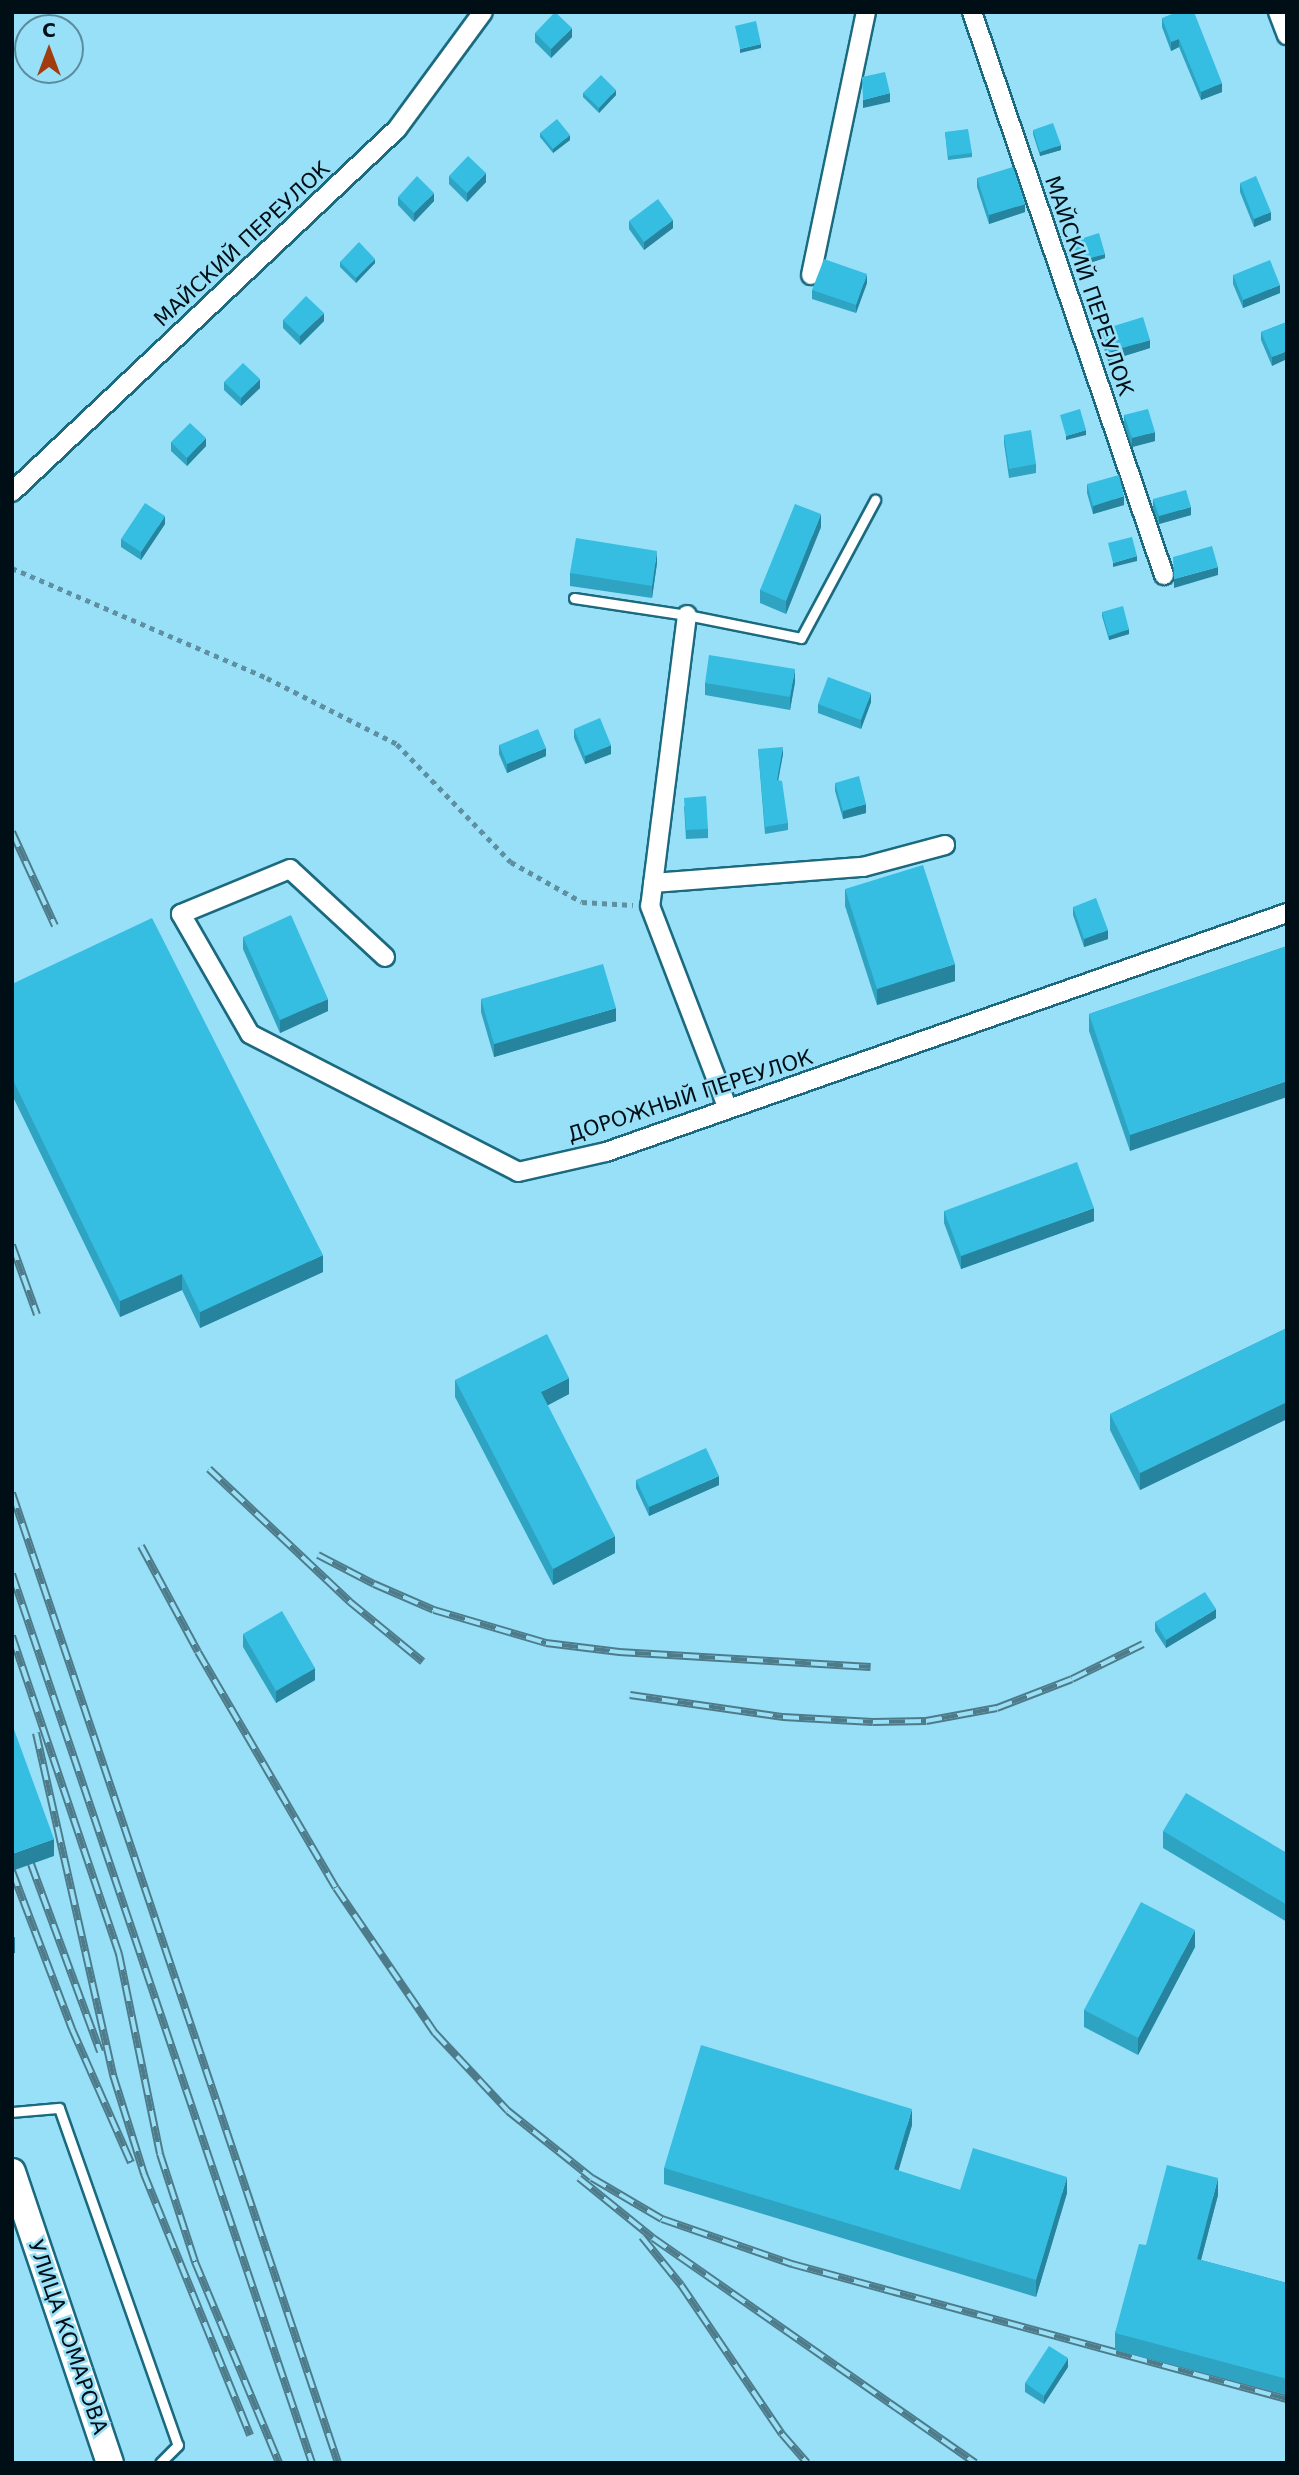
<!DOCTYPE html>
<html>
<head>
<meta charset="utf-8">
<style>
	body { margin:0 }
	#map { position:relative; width:1299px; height:2475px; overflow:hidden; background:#97e0f8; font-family:"DejaVu Sans",sans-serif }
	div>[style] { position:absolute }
	.path>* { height:4.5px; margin-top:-2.25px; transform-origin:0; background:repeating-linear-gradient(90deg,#5e90a2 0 5px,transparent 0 10px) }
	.roads { filter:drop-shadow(2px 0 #1b6a7f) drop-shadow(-2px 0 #1b6a7f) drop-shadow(0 2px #1b6a7f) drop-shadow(0 -2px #1b6a7f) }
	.service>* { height:9px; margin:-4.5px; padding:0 4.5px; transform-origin:4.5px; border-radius:4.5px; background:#fff }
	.minor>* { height:18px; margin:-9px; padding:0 9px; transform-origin:9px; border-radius:9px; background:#fff }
	.secondary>* { height:26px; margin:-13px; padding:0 13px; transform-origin:13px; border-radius:13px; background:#fff }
	.rail>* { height:8px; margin-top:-4px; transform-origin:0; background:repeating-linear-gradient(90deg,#97e0f8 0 16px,#4e7b8a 0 32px); box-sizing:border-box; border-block:2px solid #4e7b8a }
	.wall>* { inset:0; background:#2ea3c2 }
	.shaded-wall>* { inset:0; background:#26849e }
	.building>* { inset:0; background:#36bde2 }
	span { translate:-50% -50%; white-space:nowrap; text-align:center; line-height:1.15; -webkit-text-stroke:5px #97e0f8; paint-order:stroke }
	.street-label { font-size:21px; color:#000f15 }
	.frame { position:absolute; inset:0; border:14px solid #000f15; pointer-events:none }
	.north { position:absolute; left:14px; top:14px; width:70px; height:70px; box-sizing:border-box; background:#97e0f8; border:2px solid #5b8c9d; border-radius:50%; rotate:0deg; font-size:19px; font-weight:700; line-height:28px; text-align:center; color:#000f15 }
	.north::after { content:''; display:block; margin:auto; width:24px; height:32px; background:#a13c0f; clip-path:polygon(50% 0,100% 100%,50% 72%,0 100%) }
</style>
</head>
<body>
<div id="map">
	<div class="path">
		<div style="left:12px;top:568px;width:278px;rotate:23.3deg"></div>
		<div style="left:267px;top:678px;width:146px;rotate:26.9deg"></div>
		<div style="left:397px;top:744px;width:164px;rotate:46deg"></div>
		<div style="left:511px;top:862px;width:81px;rotate:29.4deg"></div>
		<div style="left:582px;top:902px;width:51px;rotate:3.4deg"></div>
	</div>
	<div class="roads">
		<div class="service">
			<div style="left:574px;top:598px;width:114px;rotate:8.6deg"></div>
			<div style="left:687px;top:615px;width:116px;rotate:11.4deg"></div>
			<div style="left:801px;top:638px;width:157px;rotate:-61.8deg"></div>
			<div style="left:12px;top:2112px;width:47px;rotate:-4.9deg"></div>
			<div style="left:59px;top:2108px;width:357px;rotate:70.6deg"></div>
			<div style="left:178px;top:2445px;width:25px;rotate:135deg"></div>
		</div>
		<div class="minor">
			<div style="left:972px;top:12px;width:595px;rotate:71.17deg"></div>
			<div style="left:1278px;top:12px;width:25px;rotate:69deg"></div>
			<div style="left:811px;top:275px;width:269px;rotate:-78.2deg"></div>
			<div style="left:12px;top:492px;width:529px;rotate:-43.32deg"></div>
			<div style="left:397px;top:129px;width:145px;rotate:-53.7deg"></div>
			<div style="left:687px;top:615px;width:293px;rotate:97.2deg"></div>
			<div style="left:650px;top:906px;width:217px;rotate:69deg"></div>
			<div style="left:653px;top:883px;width:211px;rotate:-4.4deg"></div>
			<div style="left:863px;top:867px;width:85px;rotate:-15deg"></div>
			<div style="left:385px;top:957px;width:129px;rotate:-137.2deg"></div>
			<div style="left:290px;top:869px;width:118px;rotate:157.6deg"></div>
			<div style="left:181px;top:914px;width:138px;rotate:60.1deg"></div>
			<div style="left:250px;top:1034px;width:301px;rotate:27.2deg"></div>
			<div style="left:518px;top:1172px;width:90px;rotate:-12.8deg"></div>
			<div style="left:606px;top:1152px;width:722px;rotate:-19.34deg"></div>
		</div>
		<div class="secondary">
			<div style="left:12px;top:2172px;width:307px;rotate:71.4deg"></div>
		</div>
	</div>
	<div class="rail">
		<div style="left:12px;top:832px;width:103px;rotate:65.4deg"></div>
		<div style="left:12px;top:1245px;width:74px;rotate:70.3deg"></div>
		<div style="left:209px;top:1469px;width:194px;rotate:43.3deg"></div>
		<div style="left:350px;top:1602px;width:94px;rotate:39.4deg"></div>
		<div style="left:12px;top:1493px;width:1023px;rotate:71.42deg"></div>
		<div style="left:141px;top:1546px;width:120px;rotate:61.7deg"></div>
		<div style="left:198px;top:1652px;width:273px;rotate:59.7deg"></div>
		<div style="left:336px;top:1888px;width:176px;rotate:55.7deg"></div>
		<div style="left:435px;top:2033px;width:107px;rotate:46.9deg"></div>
		<div style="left:508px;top:2111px;width:107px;rotate:38.6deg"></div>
		<div style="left:592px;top:2178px;width:81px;rotate:30.4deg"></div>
		<div style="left:662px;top:2219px;width:138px;rotate:19.1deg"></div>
		<div style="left:792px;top:2264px;width:513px;rotate:15.26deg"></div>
		<div style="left:318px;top:1555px;width:63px;rotate:27.4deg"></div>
		<div style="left:374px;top:1584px;width:65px;rotate:23.4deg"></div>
		<div style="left:434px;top:1610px;width:117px;rotate:16.4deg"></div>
		<div style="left:546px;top:1643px;width:74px;rotate:7deg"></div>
		<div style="left:619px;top:1652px;width:252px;rotate:3.4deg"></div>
		<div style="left:12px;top:1574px;width:938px;rotate:71.35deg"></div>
		<div style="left:12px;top:1636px;width:336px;rotate:71.4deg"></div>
		<div style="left:119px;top:1954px;width:204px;rotate:78.4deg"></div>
		<div style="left:160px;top:2154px;width:114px;rotate:72deg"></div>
		<div style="left:195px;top:2262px;width:218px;rotate:67.3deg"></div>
		<div style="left:630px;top:1695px;width:155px;rotate:8.2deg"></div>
		<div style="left:783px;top:1717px;width:90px;rotate:3.2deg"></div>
		<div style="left:873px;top:1722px;width:53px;rotate:-1.1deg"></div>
		<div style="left:926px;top:1721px;width:72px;rotate:-10.4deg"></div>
		<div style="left:997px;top:1708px;width:80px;rotate:-21.1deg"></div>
		<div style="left:1072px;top:1679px;width:79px;rotate:-26.2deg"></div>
		<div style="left:36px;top:1733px;width:351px;rotate:77.3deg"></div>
		<div style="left:113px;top:2075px;width:104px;rotate:72.6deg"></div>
		<div style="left:144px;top:2174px;width:282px;rotate:67.9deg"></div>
		<div style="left:31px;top:1864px;width:200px;rotate:69.8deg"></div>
		<div style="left:12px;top:1871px;width:169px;rotate:69.2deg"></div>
		<div style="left:72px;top:2029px;width:146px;rotate:66.2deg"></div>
		<div style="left:579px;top:2178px;width:95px;rotate:39deg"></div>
		<div style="left:653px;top:2238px;width:393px;rotate:34.9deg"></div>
		<div style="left:642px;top:2237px;width:62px;rotate:50.9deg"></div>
		<div style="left:681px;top:2285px;width:180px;rotate:55.9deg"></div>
		<div style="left:782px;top:2434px;width:38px;rotate:49deg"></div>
	</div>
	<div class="wall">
		<div style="clip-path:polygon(1162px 18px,1222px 92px,1201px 100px,1179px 47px,1171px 51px,1162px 27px)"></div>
		<div style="clip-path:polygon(535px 33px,572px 37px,551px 58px,535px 42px)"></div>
		<div style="clip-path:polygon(583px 93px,616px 95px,599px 113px,583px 97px)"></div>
		<div style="clip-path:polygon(1033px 130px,1061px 150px,1040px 156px,1033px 134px)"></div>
		<div style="clip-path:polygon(945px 132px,972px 153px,972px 157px,948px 160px)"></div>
		<div style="clip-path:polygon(540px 133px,570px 140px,553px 153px,540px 137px)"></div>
		<div style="clip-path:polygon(449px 176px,486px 182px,467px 202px,449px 184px)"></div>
		<div style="clip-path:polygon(977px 178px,1025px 212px,989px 224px,977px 187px)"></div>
		<div style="clip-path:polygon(1240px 183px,1271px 220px,1254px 227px,1240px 192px)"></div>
		<div style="clip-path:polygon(398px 197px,434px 201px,414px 222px,398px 205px)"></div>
		<div style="clip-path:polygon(629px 221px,673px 228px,644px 250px,629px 229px)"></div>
		<div style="clip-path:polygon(1074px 241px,1105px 258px,1080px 266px,1074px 245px)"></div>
		<div style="clip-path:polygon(340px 262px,375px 263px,356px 283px,340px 267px)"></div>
		<div style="clip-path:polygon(1233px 275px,1280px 293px,1243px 308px,1233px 284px)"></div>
		<div style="clip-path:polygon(867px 283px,856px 313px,812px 299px,812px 290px)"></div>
		<div style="clip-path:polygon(283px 320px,324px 321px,300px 345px,283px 328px)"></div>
		<div style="clip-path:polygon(1287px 322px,1272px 366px,1261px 340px,1261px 332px)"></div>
		<div style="clip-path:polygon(1101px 330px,1150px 348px,1108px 361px,1101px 339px)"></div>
		<div style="clip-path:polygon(224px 382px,260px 388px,241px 406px,224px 390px)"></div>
		<div style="clip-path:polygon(1124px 415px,1155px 441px,1132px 447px,1124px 424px)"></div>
		<div style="clip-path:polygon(1004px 435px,1036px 464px,1036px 473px,1009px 478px,1004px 443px)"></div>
		<div style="clip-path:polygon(171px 442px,206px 446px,187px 466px,171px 451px)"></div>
		<div style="clip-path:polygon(1087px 484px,1124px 505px,1093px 514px,1087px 493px)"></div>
		<div style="clip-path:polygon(1153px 499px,1191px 515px,1159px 524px,1153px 508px)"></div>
		<div style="clip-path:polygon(165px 524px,141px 560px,121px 547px,121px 539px)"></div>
		<div style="clip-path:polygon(821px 527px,786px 614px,760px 603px,760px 590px)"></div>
		<div style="clip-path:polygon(657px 563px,652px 598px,570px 586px,570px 573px)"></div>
		<div style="clip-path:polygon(1102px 612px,1129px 634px,1109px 640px,1102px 616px)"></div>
		<div style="clip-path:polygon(795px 682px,790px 710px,705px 695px,705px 683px)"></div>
		<div style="clip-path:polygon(871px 702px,861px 729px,818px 713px,818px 704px)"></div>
		<div style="clip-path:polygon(574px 729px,611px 754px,585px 764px,574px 738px)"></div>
		<div style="clip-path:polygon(499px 745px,546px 756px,507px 773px,499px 754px)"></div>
		<div style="clip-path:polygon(758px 749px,783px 754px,778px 780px,788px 823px,788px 830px,765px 834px)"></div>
		<div style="clip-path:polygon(835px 783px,866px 813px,843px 819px,835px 791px)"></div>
		<div style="clip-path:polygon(684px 806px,708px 829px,708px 838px,686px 839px)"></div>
		<div style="clip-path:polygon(845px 889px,955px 981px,877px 1005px,845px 906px)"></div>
		<div style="clip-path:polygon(1073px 907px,1108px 939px,1084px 947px,1073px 915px)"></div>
		<div style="clip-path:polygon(243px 937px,328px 1011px,280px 1033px,243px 949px)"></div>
		<div style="clip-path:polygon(1287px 946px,1130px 1151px,1089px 1031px,1089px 1014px)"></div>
		<div style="clip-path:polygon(12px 984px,323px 1272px,200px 1328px,182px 1290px,120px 1317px,12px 1095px)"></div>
		<div style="clip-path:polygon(481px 999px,616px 1021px,494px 1057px,481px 1012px)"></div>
		<div style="clip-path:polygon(944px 1211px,1094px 1221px,961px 1269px,944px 1223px)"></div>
		<div style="clip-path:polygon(1287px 1328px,1287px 1419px,1140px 1490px,1110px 1430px,1110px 1414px)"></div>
		<div style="clip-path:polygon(455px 1380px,569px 1394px,547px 1405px,615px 1553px,553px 1585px,455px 1397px)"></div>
		<div style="clip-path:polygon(636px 1480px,719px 1485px,649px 1516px,636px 1488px)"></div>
		<div style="clip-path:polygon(1216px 1618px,1166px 1648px,1155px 1631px,1155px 1622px)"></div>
		<div style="clip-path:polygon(243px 1634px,315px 1680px,276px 1703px,243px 1647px)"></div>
		<div style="clip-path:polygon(1163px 1831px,1287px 1853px,1287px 1922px,1163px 1848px)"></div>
		<div style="clip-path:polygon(1195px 1947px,1138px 2055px,1084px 2027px,1084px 2010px)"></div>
		<div style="clip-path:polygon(912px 2125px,898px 2171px,960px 2190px,1067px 2193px,1036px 2297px,664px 2184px,664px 2168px)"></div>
		<div style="clip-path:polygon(1218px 2195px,1201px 2260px,1287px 2283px,1287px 2395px,1115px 2350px,1115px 2333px,1146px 2245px)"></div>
		<div style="clip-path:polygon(1068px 2367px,1044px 2404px,1025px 2392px,1025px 2383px)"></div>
	</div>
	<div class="shaded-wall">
		<div style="clip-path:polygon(572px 28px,572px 37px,551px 58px,551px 49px)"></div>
		<div style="clip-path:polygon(1179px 39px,1179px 47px,1171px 51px,1171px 42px)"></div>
		<div style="clip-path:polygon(761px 44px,761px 48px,740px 53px,740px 49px)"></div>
		<div style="clip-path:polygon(1222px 83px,1222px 92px,1201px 100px,1201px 92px)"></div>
		<div style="clip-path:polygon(616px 90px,616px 95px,599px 113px,599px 108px)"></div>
		<div style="clip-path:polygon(890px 93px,890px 102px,863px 108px,863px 100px)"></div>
		<div style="clip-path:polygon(570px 135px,570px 140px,553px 153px,553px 149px)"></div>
		<div style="clip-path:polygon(1061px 145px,1061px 150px,1040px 156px,1040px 152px)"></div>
		<div style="clip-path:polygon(486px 173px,486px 182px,467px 202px,467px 193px)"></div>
		<div style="clip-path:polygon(434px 193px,434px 201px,414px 222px,414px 213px)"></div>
		<div style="clip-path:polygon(1025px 204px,1025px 212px,989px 224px,989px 215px)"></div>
		<div style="clip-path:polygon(1271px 212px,1271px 220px,1254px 227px,1254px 219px)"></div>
		<div style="clip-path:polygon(673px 220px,673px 228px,644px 250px,644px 242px)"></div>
		<div style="clip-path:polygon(1105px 254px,1105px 258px,1080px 266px,1080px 261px)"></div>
		<div style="clip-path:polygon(375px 259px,375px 263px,356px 283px,356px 278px)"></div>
		<div style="clip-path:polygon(867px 274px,867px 283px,856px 313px,856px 305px)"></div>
		<div style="clip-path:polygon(1280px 285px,1280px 293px,1243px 308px,1243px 300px)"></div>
		<div style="clip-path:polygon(324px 313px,324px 321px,300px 345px,300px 336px)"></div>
		<div style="clip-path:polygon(1150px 340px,1150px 348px,1108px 361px,1108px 352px)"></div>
		<div style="clip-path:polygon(1287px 351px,1287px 359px,1272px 366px,1272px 357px)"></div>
		<div style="clip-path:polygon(260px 379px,260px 388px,241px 406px,241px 398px)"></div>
		<div style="clip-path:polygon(1086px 430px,1086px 435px,1066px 440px,1066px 436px)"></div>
		<div style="clip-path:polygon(1155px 432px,1155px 441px,1132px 447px,1132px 438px)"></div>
		<div style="clip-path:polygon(206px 438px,206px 446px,187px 466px,187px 458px)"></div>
		<div style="clip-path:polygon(1124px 496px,1124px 505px,1093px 514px,1093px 506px)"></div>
		<div style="clip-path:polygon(1191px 507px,1191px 515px,1159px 524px,1159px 516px)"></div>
		<div style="clip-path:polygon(821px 514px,821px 527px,786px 614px,786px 601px)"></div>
		<div style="clip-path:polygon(165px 516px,165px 524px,141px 560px,141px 552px)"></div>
		<div style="clip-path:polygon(657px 551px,657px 563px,652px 598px,652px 586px)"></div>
		<div style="clip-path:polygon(1137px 556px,1137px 561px,1113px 567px,1113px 563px)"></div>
		<div style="clip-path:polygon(1218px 567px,1218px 575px,1174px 588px,1174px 579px)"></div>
		<div style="clip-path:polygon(1129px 629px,1129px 634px,1109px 640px,1109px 636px)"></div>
		<div style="clip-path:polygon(795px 669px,795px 682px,790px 710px,790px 697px)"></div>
		<div style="clip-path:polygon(871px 693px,871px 702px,861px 729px,861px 720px)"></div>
		<div style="clip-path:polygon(611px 745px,611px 754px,585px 764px,585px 756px)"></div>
		<div style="clip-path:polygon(783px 747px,783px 754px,777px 787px,777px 780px)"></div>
		<div style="clip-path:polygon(546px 748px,546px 756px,507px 773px,507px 764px)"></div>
		<div style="clip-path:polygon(866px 804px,866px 813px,843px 819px,843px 811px)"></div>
		<div style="clip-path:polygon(1108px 930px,1108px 939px,1084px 947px,1084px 939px)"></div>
		<div style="clip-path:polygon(955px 964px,955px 981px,877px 1005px,877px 989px)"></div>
		<div style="clip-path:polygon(328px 999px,328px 1011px,280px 1033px,280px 1020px)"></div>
		<div style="clip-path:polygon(616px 1008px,616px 1021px,494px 1057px,494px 1044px)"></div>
		<div style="clip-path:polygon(1287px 1081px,1287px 1097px,1130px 1151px,1130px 1135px)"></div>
		<div style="clip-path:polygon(1094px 1208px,1094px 1221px,961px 1269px,961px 1256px)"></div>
		<div style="clip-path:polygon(323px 1255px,323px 1272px,200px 1328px,200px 1312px)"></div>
		<div style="clip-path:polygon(182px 1274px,182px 1290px,120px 1317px,120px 1301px)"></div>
		<div style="clip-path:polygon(569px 1378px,569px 1394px,541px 1409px,541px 1392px)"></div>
		<div style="clip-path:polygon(1287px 1402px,1287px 1419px,1140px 1490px,1140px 1473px)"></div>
		<div style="clip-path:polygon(719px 1476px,719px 1485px,649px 1516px,649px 1507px)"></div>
		<div style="clip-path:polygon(615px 1536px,615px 1553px,553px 1585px,553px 1569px)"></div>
		<div style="clip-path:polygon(1216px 1609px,1216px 1618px,1166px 1648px,1166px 1640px)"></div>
		<div style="clip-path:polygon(315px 1668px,315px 1680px,276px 1703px,276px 1691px)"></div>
		<div style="clip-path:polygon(54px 1839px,54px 1856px,12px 1871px,12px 1854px)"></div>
		<div style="clip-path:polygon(1195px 1930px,1195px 1947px,1138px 2055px,1138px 2038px)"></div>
		<div style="clip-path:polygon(15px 1937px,15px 1953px,12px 1954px,12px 1938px)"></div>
		<div style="clip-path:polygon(912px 2109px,912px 2125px,894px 2186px,894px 2169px)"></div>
		<div style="clip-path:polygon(1067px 2177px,1067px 2193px,1036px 2297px,1036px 2280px)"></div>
		<div style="clip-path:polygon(1218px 2178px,1218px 2195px,1197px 2275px,1197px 2259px)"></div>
		<div style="clip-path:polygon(1068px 2358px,1068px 2367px,1044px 2404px,1044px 2396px)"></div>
	</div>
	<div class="building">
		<div style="clip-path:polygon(555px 12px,572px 28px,551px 49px,535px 33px)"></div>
		<div style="clip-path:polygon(1177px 12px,1194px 12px,1222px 83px,1201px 92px,1179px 39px,1171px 42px,1162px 18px)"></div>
		<div style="clip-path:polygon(756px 21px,761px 44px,740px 49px,735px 26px)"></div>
		<div style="clip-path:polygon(885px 72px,890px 93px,863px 100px,862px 77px)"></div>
		<div style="clip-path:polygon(601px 75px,616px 90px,599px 108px,583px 93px)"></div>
		<div style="clip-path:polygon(557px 119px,570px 135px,553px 149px,540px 133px)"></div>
		<div style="clip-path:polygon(1053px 123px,1061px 145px,1040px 152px,1033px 130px)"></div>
		<div style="clip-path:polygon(968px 129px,972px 153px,948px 156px,945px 132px)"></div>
		<div style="clip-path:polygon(468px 156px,486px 173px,467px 193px,449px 176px)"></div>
		<div style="clip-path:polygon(1013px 167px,1025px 204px,989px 215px,977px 178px)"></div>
		<div style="clip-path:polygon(417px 176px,434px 193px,414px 213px,398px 197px)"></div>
		<div style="clip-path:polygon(1256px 176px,1271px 212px,1254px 219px,1240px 183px)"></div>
		<div style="clip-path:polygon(658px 199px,673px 220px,644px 242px,629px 221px)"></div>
		<div style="clip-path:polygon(1099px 233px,1105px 254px,1080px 261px,1074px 241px)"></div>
		<div style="clip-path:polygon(359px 242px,375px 259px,356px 278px,340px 262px)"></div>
		<div style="clip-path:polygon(824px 259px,867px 274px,856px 305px,812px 290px)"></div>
		<div style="clip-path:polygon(1270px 260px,1280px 285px,1243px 300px,1233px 275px)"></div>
		<div style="clip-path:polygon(306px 296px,324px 313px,300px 336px,283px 320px)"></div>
		<div style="clip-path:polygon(1143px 317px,1150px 340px,1108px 352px,1101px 330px)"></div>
		<div style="clip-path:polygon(1287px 322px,1287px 351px,1272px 357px,1261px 332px)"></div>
		<div style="clip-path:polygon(243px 363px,260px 379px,241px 398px,224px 382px)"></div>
		<div style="clip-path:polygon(1080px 409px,1086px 430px,1066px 436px,1060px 415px)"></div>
		<div style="clip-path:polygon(1148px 409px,1155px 432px,1132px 438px,1124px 415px)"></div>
		<div style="clip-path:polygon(190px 423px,206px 438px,187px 458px,171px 442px)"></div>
		<div style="clip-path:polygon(1031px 430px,1036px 464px,1009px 469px,1004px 435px)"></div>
		<div style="clip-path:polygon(1119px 475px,1124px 496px,1093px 506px,1087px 484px)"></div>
		<div style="clip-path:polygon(1186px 490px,1191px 507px,1159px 516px,1153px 499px)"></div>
		<div style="clip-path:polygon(145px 503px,165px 516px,141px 552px,121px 539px)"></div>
		<div style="clip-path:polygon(795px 504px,821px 514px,786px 601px,760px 590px)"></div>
		<div style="clip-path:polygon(1132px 537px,1137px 556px,1113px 563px,1108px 543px)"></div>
		<div style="clip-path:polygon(576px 538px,657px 551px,652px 586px,570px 573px)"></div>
		<div style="clip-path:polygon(1212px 546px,1218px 567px,1174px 579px,1173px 557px)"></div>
		<div style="clip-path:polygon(1123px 606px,1129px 629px,1109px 636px,1102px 612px)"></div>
		<div style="clip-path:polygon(709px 655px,795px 669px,790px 697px,705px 683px)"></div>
		<div style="clip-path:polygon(828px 677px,871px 693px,861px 720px,818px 704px)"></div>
		<div style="clip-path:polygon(600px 718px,611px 745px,585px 756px,574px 729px)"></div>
		<div style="clip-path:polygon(538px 729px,546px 748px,507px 764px,499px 745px)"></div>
		<div style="clip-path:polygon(783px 747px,777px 780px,782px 781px,788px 823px,765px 827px,758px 749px)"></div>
		<div style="clip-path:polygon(859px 776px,866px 804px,843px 811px,835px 783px)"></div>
		<div style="clip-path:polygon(706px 796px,708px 829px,686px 830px,684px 798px)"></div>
		<div style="clip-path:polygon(923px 865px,955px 964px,877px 989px,845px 889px)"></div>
		<div style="clip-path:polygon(1096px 898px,1108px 930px,1084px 939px,1073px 907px)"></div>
		<div style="clip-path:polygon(291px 915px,328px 999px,280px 1020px,243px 937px)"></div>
		<div style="clip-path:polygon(152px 918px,323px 1255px,200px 1312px,182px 1274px,120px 1301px,12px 1078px,12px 984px)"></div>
		<div style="clip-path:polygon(1287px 946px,1287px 1081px,1130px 1135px,1089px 1014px)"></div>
		<div style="clip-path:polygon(603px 964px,616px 1008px,494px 1044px,481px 999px)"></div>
		<div style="clip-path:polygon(1077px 1162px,1094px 1208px,961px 1256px,944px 1211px)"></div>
		<div style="clip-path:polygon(1287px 1328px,1287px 1402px,1140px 1473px,1110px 1414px)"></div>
		<div style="clip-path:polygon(547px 1334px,569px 1378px,541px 1392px,615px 1536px,553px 1569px,455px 1380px)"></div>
		<div style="clip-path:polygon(706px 1448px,719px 1476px,649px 1507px,636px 1480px)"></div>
		<div style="clip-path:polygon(1205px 1592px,1216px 1609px,1166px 1640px,1155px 1622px)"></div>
		<div style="clip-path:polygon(282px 1611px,315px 1668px,276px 1691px,243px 1634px)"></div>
		<div style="clip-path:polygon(12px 1724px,54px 1839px,12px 1854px)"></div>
		<div style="clip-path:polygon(1186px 1793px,1287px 1853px,1287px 1905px,1163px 1831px)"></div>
		<div style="clip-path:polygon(1141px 1902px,1195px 1930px,1138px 2038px,1084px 2010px)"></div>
		<div style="clip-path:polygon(701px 2045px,912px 2109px,894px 2169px,960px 2190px,973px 2148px,1067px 2177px,1036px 2280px,664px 2168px)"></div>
		<div style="clip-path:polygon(1167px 2165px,1218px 2178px,1197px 2259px,1287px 2283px,1287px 2379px,1115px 2333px,1139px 2244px,1146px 2245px)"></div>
		<div style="clip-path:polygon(1049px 2346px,1068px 2358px,1044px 2396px,1025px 2383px)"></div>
	</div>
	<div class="street-label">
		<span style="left:242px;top:244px;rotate:-43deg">МАЙСКИЙ ПЕРЕУЛОК</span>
		<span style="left:1089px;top:286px;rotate:71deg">МАЙСКИЙ ПЕРЕУЛОК</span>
		<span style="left:690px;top:1096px;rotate:-18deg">ДОРОЖНЫЙ ПЕРЕУЛОК</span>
		<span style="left:68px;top:2337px;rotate:71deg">УЛИЦА КОМАРОВА</span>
	</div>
	<div class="frame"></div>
	<div class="north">С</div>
</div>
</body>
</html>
